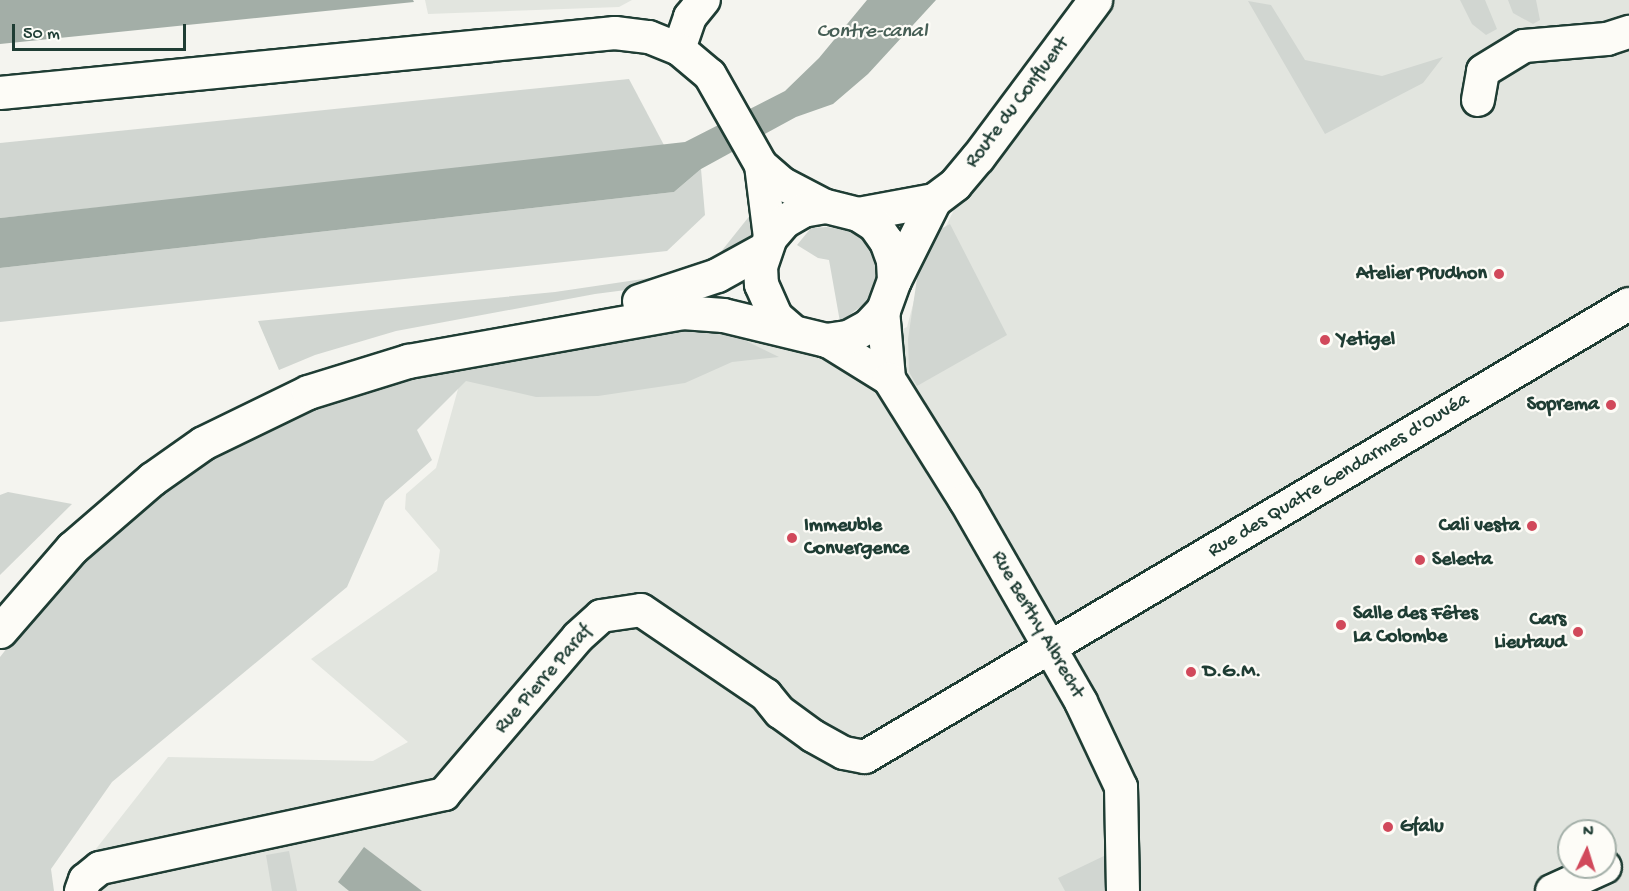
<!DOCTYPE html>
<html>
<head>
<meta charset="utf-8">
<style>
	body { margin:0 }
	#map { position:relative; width:1629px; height:891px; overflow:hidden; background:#f4f4ef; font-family:"Gochi Hand",sans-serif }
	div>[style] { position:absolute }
	.built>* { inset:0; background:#e2e5df }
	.green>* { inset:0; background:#d1d6d1 }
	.water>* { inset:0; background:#a3aea7 }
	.roads { filter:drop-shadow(2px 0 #1f3d34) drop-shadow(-2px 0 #1f3d34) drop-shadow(0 2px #1f3d34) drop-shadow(0 -2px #1f3d34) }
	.minor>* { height:32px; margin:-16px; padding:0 16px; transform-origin:16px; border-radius:16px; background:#fdfcf7 }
	.major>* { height:33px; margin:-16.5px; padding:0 16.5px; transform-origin:16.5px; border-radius:16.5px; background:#fdfcf7 }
	.dots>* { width:16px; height:16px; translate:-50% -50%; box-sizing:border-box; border:3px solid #fdfcf7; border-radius:50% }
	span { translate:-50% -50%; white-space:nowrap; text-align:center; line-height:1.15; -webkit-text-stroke:4.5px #fdfcf7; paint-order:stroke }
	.street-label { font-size:20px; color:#1f3d34 }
	.poi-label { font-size:20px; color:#1f3d34; font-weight:700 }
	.right { translate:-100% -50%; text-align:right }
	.left { translate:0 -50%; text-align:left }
	.water-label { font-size:21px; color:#475f56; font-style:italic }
	.north { position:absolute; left:1557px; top:819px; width:60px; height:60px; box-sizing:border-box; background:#fdfcf7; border:2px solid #a4b0a9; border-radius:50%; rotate:4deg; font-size:16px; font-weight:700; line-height:24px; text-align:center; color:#1f3d34 }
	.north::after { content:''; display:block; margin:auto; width:21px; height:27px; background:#d1495b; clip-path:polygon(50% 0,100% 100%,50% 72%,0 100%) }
	.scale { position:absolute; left:12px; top:24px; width:174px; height:27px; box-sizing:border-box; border:3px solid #1f3d34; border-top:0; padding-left:8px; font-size:18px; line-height:21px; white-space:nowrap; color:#1f3d34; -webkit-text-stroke:4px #fdfcf7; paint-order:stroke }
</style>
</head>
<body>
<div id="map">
	<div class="built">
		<div style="clip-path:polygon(425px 0,632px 0,619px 7px,428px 14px)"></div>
		<div style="clip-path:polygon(evenodd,1111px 0,1629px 0,1629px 891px,63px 891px,168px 757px,373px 761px,408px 742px,311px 659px,437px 571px,440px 550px,405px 509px,406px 494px,436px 468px,463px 371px,657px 329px,739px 329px,832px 362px,907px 327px,920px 278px,961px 196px,1111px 0,1569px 831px,1605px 831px,1605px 867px,1569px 867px,1569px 831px)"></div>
	</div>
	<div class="green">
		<div style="clip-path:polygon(1460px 0,1485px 0,1497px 29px,1486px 35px,1472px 24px)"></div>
		<div style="clip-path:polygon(1508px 0,1536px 0,1540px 20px,1533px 24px,1513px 13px)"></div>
		<div style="clip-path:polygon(1248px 1px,1271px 5px,1305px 60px,1382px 76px,1443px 57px,1423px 83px,1325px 134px)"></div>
		<div style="clip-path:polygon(629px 79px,665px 147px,0 218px,0 143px)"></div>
		<div style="clip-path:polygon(701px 169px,705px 215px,667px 251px,0 322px,0 268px,674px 192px)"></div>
		<div style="clip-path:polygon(759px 204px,754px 233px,747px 241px,716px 258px)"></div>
		<div style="clip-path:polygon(950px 224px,1007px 335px,917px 386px,909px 372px,908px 339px,918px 272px,937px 231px)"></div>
		<div style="clip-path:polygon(827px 227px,856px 232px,868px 244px,875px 265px,875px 285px,868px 301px,840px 322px,829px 260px,818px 258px,797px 245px,811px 228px)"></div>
		<div style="clip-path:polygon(698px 264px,704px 270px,672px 284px,595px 294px,396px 331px,315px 355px,279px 370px,258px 321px,555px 292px,670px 275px)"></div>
		<div style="clip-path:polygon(651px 325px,732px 334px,779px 357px,732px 362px,685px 383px,598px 396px,536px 397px,466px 381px,417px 430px,432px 460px,385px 501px,347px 587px,112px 782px,51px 869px,54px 891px,0 891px,0 657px,66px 573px,155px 494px,240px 437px,373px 384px)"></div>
		<div style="clip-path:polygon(8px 492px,72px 504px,0 575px,0 495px)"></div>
		<div style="clip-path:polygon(289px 851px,297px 891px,272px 891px,266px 855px)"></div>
		<div style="clip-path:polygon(1106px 855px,1106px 891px,1065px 891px,1058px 878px)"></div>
	</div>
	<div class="water">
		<div style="clip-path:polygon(0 0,413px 0,414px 2px,0 44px)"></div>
		<div style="clip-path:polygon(867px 0,936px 0,868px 74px,833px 104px,796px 117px,701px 169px,674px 192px,0 268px,0 218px,685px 142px,785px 91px,819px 58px)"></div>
		<div style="clip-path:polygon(364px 847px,422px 891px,349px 891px,338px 882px)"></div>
	</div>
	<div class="roads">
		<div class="minor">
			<div style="left:679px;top:49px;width:34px;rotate:-71deg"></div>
			<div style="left:690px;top:17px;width:22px;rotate:-51deg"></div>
			<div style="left:0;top:93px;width:618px;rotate:-5.57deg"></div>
			<div style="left:615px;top:33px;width:34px;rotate:7deg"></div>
			<div style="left:649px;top:37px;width:32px;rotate:22deg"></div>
			<div style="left:679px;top:49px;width:40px;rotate:40deg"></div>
			<div style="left:710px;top:75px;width:103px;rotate:60.5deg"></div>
			<div style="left:761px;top:165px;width:73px;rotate:82.9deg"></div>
			<div style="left:1478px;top:100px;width:29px;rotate:-80deg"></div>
			<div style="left:1483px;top:71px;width:48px;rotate:-31.4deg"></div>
			<div style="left:1524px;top:46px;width:83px;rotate:-4.8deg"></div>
			<div style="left:1607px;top:39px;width:23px;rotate:-18deg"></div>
			<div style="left:761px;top:165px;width:29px;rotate:41deg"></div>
			<div style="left:783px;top:184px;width:47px;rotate:27.6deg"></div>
			<div style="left:883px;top:310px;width:69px;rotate:85deg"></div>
			<div style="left:826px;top:340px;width:74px;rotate:31.8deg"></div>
			<div style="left:889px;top:379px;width:143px;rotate:57.9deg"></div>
			<div style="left:965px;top:500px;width:233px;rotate:60.1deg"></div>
			<div style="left:1081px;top:702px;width:94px;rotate:64.8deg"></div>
			<div style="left:1121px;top:787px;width:104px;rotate:88.9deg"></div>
			<div style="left:81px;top:891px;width:12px;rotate:-70deg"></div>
			<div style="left:85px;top:880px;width:19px;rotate:-39deg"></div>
			<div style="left:100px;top:868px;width:352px;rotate:-12.1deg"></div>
			<div style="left:444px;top:794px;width:206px;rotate:-49.5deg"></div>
			<div style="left:578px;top:637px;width:31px;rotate:-42deg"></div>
			<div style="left:601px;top:616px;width:40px;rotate:-8.5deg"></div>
			<div style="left:641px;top:610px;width:151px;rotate:34.2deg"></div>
			<div style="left:766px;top:695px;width:22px;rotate:51deg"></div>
			<div style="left:780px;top:712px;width:41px;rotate:36deg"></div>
			<div style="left:813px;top:736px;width:35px;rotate:29deg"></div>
			<div style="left:844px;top:753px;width:21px;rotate:11deg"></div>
			<div style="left:865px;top:757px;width:888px;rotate:-30.67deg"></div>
			<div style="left:1552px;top:891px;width:58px;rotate:-24.4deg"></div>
		</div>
		<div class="major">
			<div style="left:858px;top:214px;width:77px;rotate:-10.4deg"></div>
			<div style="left:894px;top:280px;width:89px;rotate:-63.4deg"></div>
			<div style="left:934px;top:200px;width:26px;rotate:-37deg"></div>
			<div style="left:955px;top:184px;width:35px;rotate:-50deg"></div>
			<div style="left:978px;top:157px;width:196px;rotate:-53.3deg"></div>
			<div style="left:639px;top:301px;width:82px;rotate:-18.4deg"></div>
			<div style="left:717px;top:275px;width:54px;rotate:-29deg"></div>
			<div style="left:0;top:631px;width:110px;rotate:-49.1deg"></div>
			<div style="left:72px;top:548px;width:106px;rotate:-40.8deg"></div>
			<div style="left:152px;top:479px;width:62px;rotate:-35.2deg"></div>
			<div style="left:203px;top:443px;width:117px;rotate:-25.9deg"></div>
			<div style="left:308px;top:392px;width:105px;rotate:-17.2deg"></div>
			<div style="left:408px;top:361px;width:278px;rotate:-10.1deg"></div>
			<div style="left:682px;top:312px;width:41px;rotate:4.2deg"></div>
			<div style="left:723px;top:315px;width:106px;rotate:13.6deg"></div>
			<div style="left:826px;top:340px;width:22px;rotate:-8deg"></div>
			<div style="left:848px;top:337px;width:23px;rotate:-29deg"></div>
			<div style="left:868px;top:326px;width:22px;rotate:-47deg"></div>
			<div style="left:883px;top:310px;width:32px;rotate:-70deg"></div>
			<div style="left:894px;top:280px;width:20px;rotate:-93deg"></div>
			<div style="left:893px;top:260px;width:20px;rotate:-110deg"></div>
			<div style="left:886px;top:241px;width:19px;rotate:-125deg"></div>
			<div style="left:875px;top:225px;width:20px;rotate:-147deg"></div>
			<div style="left:858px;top:214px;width:34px;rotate:-166deg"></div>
			<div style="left:825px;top:206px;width:22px;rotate:170deg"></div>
			<div style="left:803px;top:210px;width:22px;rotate:150deg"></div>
			<div style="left:784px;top:221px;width:21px;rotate:131deg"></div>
			<div style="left:770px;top:237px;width:31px;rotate:109deg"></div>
			<div style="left:760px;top:266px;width:18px;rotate:87deg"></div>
			<div style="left:761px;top:284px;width:36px;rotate:66deg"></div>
			<div style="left:776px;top:317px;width:18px;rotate:41deg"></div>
		</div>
	</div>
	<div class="dots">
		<div style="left:1499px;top:274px;background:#d1495b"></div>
		<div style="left:1325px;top:340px;background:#d1495b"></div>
		<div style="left:1611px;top:405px;background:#d1495b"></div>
		<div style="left:1532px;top:526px;background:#d1495b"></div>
		<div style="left:792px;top:538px;background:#d1495b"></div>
		<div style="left:1420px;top:560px;background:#d1495b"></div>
		<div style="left:1341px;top:625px;background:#d1495b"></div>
		<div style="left:1578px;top:632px;background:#d1495b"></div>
		<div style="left:1191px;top:672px;background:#d1495b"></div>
		<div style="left:1388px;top:827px;background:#d1495b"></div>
	</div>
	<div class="street-label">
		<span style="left:1018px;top:103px;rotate:-53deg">Route du Confluent</span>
		<span style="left:1339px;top:476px;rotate:-31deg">Rue des Quatre Gendarmes d'Ouvéa</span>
		<span style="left:1037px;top:625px;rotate:60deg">Rue Berthy Albrecht</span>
		<span style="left:544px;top:680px;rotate:-49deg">Rue Pierre Paraf</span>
	</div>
	<div class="poi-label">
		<span class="right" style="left:1487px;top:274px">Atelier Prudhon</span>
		<span class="left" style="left:1337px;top:340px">Yetigel</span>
		<span class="right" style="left:1599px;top:405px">Soprema</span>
		<span class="left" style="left:804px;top:538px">Immeuble<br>Convergence</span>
		<span class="right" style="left:1520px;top:526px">Cali vesta</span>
		<span class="left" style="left:1432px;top:560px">Selecta</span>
		<span class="left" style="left:1353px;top:626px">Salle des Fêtes<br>La Colombe</span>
		<span class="right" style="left:1566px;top:632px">Cars<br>Lieutaud</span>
		<span class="left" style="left:1203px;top:672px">D.G.M.</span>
		<span class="left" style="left:1400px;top:827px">Gfalu</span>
	</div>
	<div class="water-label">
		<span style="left:872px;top:33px">Contre-canal</span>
	</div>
	<div class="north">N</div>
	<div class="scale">50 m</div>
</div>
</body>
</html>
